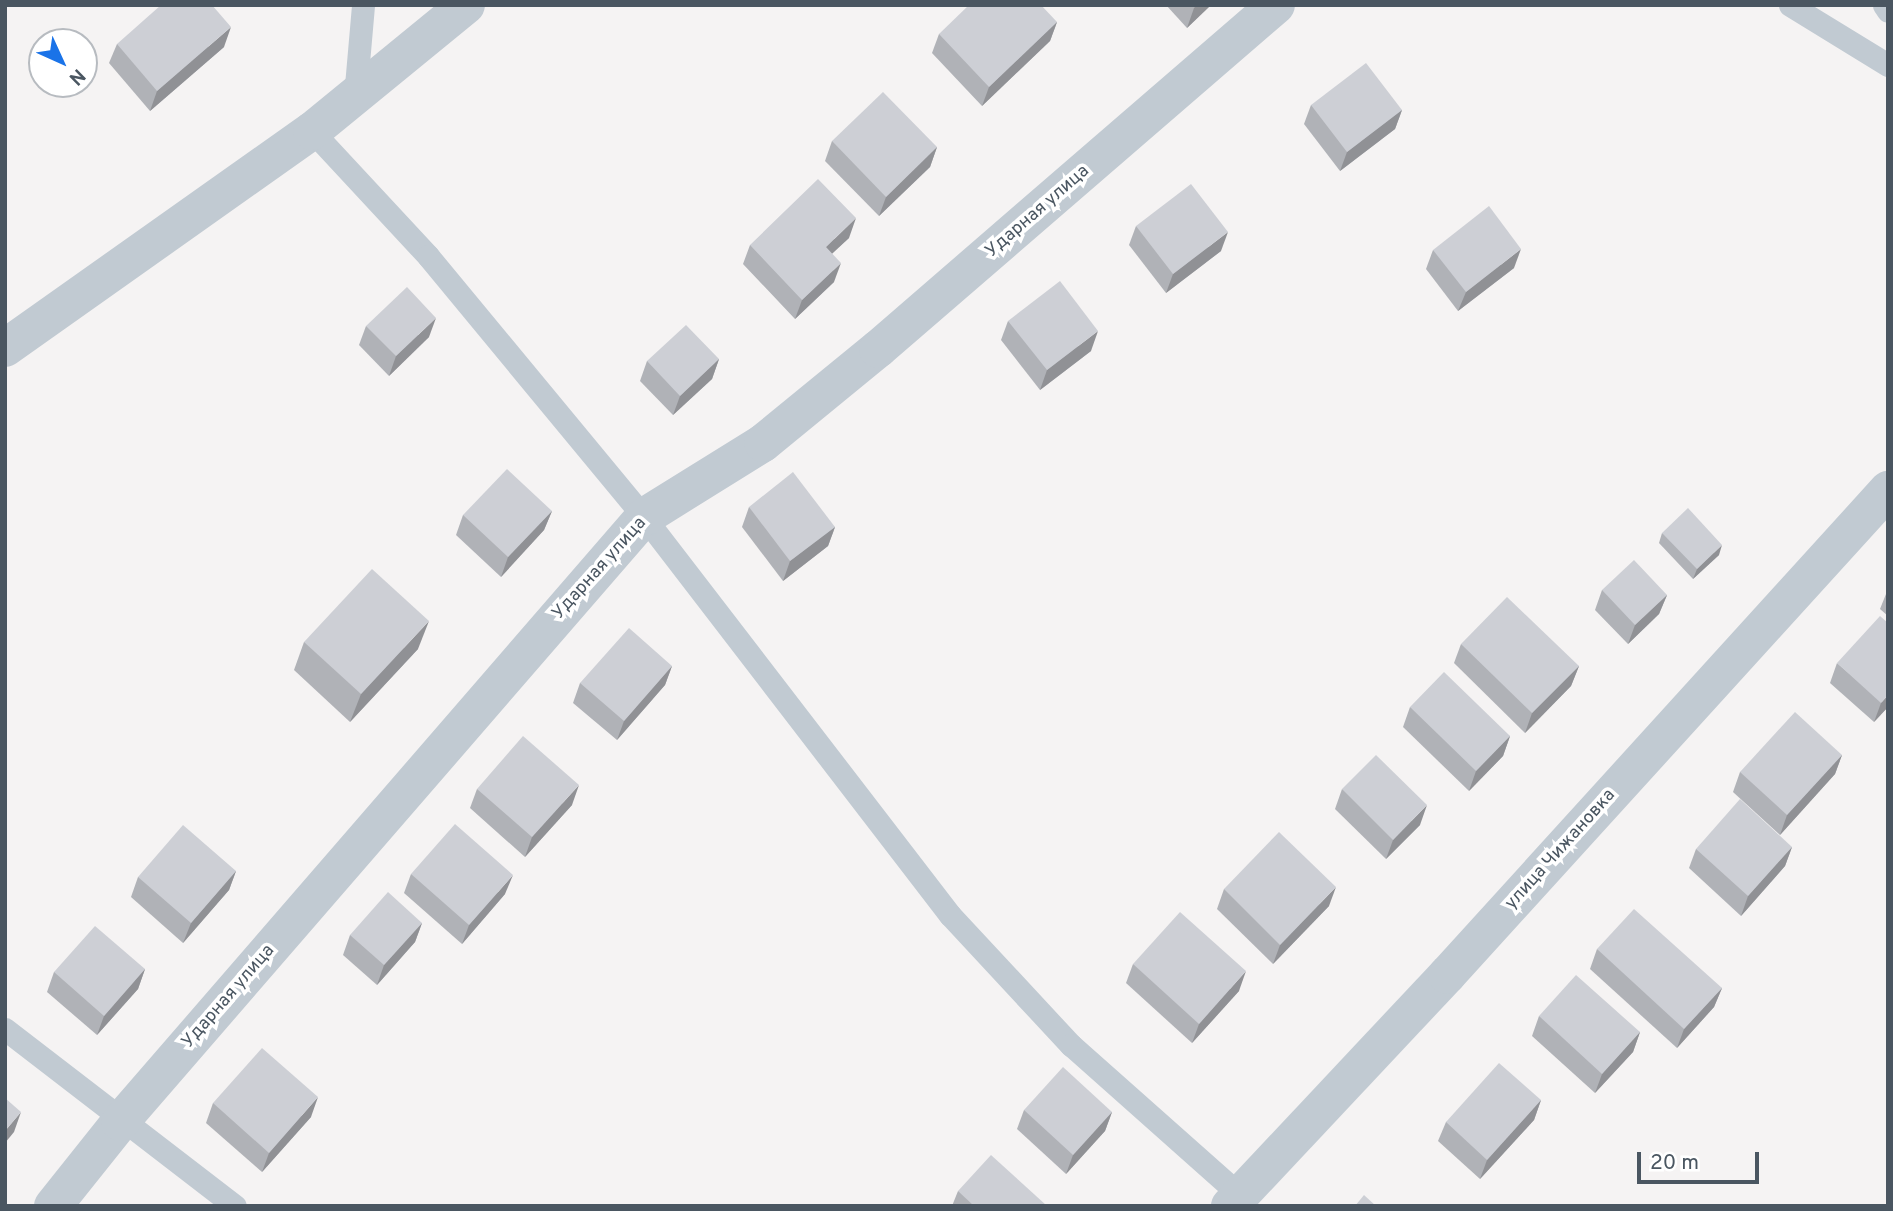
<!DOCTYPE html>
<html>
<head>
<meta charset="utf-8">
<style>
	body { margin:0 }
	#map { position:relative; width:1893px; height:1211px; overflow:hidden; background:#f5f3f3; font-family:Overpass,sans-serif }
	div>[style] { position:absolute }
	.service>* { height:23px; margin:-11.5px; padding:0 11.5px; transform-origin:11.5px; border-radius:11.5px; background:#c1cad2 }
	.minor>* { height:38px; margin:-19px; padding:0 19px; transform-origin:19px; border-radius:19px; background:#c1cad2 }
	.wall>* { inset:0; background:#b0b2b7 }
	.shaded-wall>* { inset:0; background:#909195 }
	.building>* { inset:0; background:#cdcfd5 }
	span { translate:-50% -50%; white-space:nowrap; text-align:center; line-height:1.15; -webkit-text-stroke:7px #fff; paint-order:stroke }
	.street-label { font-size:18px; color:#4a5661 }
	.frame { position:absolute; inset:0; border:7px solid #4a5661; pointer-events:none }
	.north { position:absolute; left:28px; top:28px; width:70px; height:70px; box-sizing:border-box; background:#fff; border:2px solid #b7bbc0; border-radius:50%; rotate:135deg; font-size:19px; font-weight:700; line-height:28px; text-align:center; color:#4a5661 }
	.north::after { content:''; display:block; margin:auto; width:24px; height:32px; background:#1a73e8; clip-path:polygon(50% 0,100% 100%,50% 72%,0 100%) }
	.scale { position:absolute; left:1637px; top:1152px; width:122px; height:32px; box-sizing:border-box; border:4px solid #4a5661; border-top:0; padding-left:9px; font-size:21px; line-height:24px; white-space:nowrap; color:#4a5661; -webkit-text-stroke:5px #fff; paint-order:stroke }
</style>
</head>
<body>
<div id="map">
	<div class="service">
		<div style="left:1790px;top:5px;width:115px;rotate:31.5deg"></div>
		<div style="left:1884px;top:5px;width:7px;rotate:56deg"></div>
		<div style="left:355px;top:97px;width:92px;rotate:-85deg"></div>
		<div style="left:312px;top:131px;width:171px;rotate:47.1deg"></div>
		<div style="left:428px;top:256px;width:339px;rotate:50.4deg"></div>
		<div style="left:644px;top:517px;width:502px;rotate:52.45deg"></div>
		<div style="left:950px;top:915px;width:178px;rotate:47.1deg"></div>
		<div style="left:1071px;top:1045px;width:226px;rotate:41.6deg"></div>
		<div style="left:5px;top:1029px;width:290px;rotate:37.6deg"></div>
	</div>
	<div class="minor">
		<div style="left:5px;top:348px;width:376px;rotate:-35.3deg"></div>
		<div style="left:312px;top:131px;width:199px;rotate:-39.3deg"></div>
		<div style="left:53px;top:1206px;width:107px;rotate:-51.4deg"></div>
		<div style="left:120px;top:1122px;width:800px;rotate:-49.1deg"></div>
		<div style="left:644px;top:517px;width:140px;rotate:-31.9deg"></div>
		<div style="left:763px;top:443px;width:149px;rotate:-39.3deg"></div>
		<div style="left:878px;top:349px;width:526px;rotate:-40.84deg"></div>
		<div style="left:1230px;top:1206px;width:317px;rotate:-46.8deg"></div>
		<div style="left:1447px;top:975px;width:656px;rotate:-47.72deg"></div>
	</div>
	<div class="wall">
		<div style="clip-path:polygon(1166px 5px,1211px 5px,1187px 28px)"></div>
		<div style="clip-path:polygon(1057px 22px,1050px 41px,982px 106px,932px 53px,939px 34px)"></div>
		<div style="clip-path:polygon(117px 44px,224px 47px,150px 111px,109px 63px)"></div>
		<div style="clip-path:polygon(1311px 105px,1402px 110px,1395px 129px,1340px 171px,1304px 124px)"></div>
		<div style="clip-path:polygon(832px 141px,937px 147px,930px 167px,879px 216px,825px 161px)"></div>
		<div style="clip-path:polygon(1136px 226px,1221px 251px,1166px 293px,1129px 245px)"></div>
		<div style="clip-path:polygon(849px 238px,832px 253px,834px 282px,795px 319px,743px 264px,750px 245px)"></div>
		<div style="clip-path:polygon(1433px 250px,1514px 268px,1458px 311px,1426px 269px)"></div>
		<div style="clip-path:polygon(1008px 321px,1091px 351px,1040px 390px,1001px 340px)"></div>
		<div style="clip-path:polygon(366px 326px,429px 337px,389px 376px,359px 345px)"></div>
		<div style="clip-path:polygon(719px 359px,712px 379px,673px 415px,640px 381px,647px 361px)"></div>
		<div style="clip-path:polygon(749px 507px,835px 527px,828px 546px,783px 581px,742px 527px)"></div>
		<div style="clip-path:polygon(552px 511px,544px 530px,501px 577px,456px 535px,463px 515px)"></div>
		<div style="clip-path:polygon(1662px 533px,1719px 555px,1693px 579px,1659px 543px)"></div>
		<div style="clip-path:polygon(1888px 589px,1888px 616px,1880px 609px)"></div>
		<div style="clip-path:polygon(1602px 590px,1667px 595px,1659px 614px,1628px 644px,1595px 610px)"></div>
		<div style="clip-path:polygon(304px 642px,418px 649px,350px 722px,294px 670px)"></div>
		<div style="clip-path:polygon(1461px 644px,1579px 666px,1571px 686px,1525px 733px,1454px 663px)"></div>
		<div style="clip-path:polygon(1837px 663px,1888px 707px,1874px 722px,1830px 683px)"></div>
		<div style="clip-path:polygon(672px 666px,665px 685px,617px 740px,573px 703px,580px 683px)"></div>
		<div style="clip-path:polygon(1410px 707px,1510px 736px,1503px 756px,1469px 791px,1403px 727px)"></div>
		<div style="clip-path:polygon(1842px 755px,1835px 774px,1780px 835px,1733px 792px,1740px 772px)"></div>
		<div style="clip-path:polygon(477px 789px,572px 805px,525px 857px,470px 808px)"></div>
		<div style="clip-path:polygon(1342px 789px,1420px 825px,1386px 859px,1335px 809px)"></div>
		<div style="clip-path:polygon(1792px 847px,1785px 866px,1741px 916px,1689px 868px,1696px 849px)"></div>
		<div style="clip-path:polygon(236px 871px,229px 890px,183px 943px,131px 897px,138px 877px)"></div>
		<div style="clip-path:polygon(411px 874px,505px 894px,462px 944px,404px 893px)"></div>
		<div style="clip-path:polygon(1224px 889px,1329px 906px,1273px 964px,1217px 909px)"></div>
		<div style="clip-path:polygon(422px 923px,415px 942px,377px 985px,343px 955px,350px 935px)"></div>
		<div style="clip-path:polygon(1597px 949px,1722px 988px,1714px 1007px,1677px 1048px,1590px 969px)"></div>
		<div style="clip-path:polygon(1133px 964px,1239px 991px,1192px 1043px,1126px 983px)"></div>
		<div style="clip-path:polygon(145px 969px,138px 989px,97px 1035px,47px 992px,54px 972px)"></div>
		<div style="clip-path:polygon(1539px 1016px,1640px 1032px,1633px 1052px,1595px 1093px,1532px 1036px)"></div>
		<div style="clip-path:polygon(1541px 1100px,1534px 1120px,1480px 1179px,1438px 1141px,1446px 1122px)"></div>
		<div style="clip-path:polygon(213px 1103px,311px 1117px,262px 1172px,206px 1123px)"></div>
		<div style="clip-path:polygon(1024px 1110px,1112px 1112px,1105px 1131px,1066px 1174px,1017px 1129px)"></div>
		<div style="clip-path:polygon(958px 1191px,1046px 1206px,952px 1206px)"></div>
	</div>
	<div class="shaded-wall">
		<div style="clip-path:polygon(1197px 5px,1211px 5px,1187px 28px,1194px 8px)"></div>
		<div style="clip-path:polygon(1057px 22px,1050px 41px,982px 106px,989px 87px)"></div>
		<div style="clip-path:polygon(231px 27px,224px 47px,150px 111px,157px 91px)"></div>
		<div style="clip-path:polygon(1402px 110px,1395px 129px,1340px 171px,1347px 152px)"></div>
		<div style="clip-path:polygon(937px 147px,930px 167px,879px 216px,886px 197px)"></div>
		<div style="clip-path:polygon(856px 218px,849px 238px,819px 266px,826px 247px)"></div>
		<div style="clip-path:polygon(1228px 232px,1221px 251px,1166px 293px,1173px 274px)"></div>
		<div style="clip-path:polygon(1521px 249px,1514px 268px,1458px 311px,1466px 292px)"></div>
		<div style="clip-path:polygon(841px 263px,834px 282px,795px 319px,802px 300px)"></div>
		<div style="clip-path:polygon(436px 318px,429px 337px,389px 376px,396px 356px)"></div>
		<div style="clip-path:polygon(1098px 331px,1091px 351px,1040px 390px,1047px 370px)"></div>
		<div style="clip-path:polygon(719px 359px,712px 379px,673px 415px,680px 396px)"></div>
		<div style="clip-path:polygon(552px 511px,544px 530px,501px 577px,508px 557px)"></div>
		<div style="clip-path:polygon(835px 527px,828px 546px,783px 581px,790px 561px)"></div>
		<div style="clip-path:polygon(1722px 545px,1719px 555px,1693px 579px,1697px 569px)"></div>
		<div style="clip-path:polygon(1667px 595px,1659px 614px,1628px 644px,1635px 625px)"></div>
		<div style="clip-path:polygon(429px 621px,418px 649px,350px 722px,361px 694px)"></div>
		<div style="clip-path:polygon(672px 666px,665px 685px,617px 740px,624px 721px)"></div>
		<div style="clip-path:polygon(1579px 666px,1571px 686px,1525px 733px,1532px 713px)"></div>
		<div style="clip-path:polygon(1888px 695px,1888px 707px,1874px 722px,1881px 703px)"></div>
		<div style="clip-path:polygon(1510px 736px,1503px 756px,1469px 791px,1476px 771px)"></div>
		<div style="clip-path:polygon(1842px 755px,1835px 774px,1780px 835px,1787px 815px)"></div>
		<div style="clip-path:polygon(579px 785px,572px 805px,525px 857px,532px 837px)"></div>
		<div style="clip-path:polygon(1427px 805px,1420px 825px,1386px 859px,1393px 840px)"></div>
		<div style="clip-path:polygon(1792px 847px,1785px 866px,1741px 916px,1748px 896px)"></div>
		<div style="clip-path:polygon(236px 871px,229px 890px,183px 943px,191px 923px)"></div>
		<div style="clip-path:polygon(513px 875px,505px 894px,462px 944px,469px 925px)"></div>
		<div style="clip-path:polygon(1336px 887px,1329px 906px,1273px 964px,1280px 945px)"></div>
		<div style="clip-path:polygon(422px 923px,415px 942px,377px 985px,384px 965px)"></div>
		<div style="clip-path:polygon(145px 969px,138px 989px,97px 1035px,104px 1016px)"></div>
		<div style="clip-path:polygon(1246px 971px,1239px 991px,1192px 1043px,1199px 1024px)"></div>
		<div style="clip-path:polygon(1722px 988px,1714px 1007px,1677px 1048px,1684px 1029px)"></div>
		<div style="clip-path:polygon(1640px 1032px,1633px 1052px,1595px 1093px,1602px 1074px)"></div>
		<div style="clip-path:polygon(318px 1097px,311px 1117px,262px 1172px,269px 1153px)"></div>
		<div style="clip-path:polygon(1541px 1100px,1534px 1120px,1480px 1179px,1487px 1160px)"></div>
		<div style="clip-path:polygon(21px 1112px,14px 1132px,5px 1143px,5px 1131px)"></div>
		<div style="clip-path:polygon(1112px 1112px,1105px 1131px,1066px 1174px,1073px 1155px)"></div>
	</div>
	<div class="building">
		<div style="clip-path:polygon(161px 5px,212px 5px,231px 27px,157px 91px,117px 44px)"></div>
		<div style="clip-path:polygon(969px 5px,1041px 5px,1057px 22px,989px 87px,939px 34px)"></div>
		<div style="clip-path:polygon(1366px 63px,1402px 110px,1347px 152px,1311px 105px)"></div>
		<div style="clip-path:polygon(883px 92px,937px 147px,886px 197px,832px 141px)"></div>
		<div style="clip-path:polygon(818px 179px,856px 218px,826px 247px,841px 263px,802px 300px,750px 245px)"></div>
		<div style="clip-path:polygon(1191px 184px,1228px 232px,1173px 274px,1136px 226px)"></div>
		<div style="clip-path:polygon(1489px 206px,1521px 249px,1466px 292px,1433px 250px)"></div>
		<div style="clip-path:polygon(1060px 281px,1098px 331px,1047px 370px,1008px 321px)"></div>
		<div style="clip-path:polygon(407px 287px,436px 318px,396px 356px,366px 326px)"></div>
		<div style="clip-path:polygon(686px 325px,719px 359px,680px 396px,647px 361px)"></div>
		<div style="clip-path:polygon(507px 469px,552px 511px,508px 557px,463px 515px)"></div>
		<div style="clip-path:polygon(793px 472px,835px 527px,790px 561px,749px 507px)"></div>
		<div style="clip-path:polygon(1688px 508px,1722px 545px,1697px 569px,1662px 533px)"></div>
		<div style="clip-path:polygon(1634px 560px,1667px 595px,1635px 625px,1602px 590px)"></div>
		<div style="clip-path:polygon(372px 569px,429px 621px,361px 694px,304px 642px)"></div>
		<div style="clip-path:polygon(1507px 597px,1579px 666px,1532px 713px,1461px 644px)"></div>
		<div style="clip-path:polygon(1880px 616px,1888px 623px,1888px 695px,1881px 703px,1837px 663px)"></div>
		<div style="clip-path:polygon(629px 628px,672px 666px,624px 721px,580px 683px)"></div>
		<div style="clip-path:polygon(1444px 672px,1510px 736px,1476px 771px,1410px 707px)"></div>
		<div style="clip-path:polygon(1795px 712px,1842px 755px,1787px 815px,1740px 772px)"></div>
		<div style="clip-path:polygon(523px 736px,579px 785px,532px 837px,477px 789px)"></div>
		<div style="clip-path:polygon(1376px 755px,1427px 805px,1393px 840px,1342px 789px)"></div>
		<div style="clip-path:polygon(1740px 799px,1792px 847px,1748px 896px,1696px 849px)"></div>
		<div style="clip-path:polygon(455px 824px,513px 875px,469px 925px,411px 874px)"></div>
		<div style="clip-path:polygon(183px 825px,236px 871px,191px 923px,138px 877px)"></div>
		<div style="clip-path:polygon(1279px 832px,1336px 887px,1280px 945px,1224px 889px)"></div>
		<div style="clip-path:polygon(388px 892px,422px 923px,384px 965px,350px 935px)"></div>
		<div style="clip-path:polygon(1634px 909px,1722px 988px,1684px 1029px,1597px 949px)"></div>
		<div style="clip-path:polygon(1180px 912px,1246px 971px,1199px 1024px,1133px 964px)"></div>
		<div style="clip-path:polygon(95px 926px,145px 969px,104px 1016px,54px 972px)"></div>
		<div style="clip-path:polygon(1576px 975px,1640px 1032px,1602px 1074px,1539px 1016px)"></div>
		<div style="clip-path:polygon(262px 1048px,318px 1097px,269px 1153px,213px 1103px)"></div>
		<div style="clip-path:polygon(1499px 1063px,1541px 1100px,1487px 1160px,1446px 1122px)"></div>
		<div style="clip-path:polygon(1063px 1067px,1112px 1112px,1073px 1155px,1024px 1110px)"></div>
		<div style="clip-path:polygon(5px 1098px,21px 1112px,5px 1131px)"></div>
		<div style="clip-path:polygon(991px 1155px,1046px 1205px,1046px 1206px,974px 1206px,958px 1191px)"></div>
		<div style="clip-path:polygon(1364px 1195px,1376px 1206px,1355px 1206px)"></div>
	</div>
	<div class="street-label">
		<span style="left:1038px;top:212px;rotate:-41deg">Ударная улица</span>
		<span style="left:600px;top:569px;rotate:-48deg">Ударная улица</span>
		<span style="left:1561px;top:850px;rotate:-48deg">улица Чижановка</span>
		<span style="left:229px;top:997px;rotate:-49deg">Ударная улица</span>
	</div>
	<div class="frame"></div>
	<div class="north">N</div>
	<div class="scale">20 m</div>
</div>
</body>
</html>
